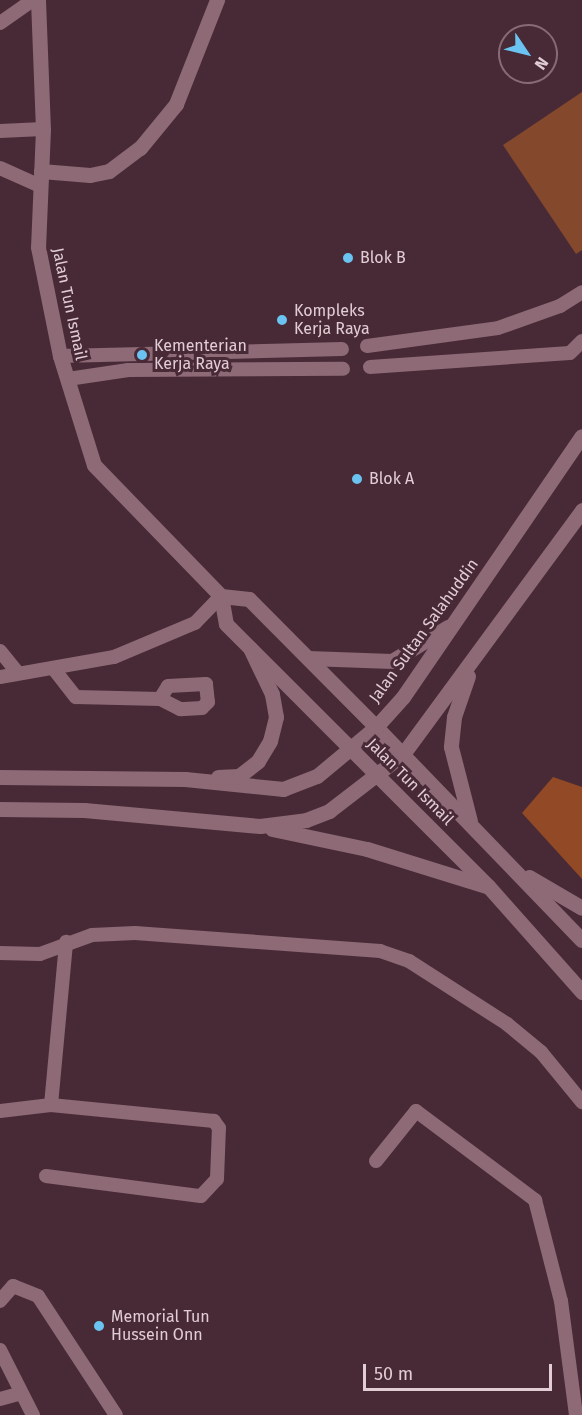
<!DOCTYPE html>
<html>
<head>
<meta charset="utf-8">
<style>
	body { margin:0 }
	#map { position:relative; width:582px; height:1415px; overflow:hidden; background:#482a36; font-family:"Fira Sans",sans-serif }
	div>[style] { position:absolute }
	.green>* { inset:0; background:#84492d }
	.forest>* { inset:0; background:#914926 }
	.service>* { height:14px; margin:-7px; padding:0 7px; transform-origin:7px; border-radius:7px; background:#8d6a76 }
	.minor>* { height:15px; margin:-7.5px; padding:0 7.5px; transform-origin:7.5px; border-radius:7.5px; background:#8d6a76 }
	.tertiary>* { height:15px; margin:-7.5px; padding:0 7.5px; transform-origin:7.5px; border-radius:7.5px; background:#8d6a76 }
	.dots>* { width:16px; height:16px; translate:-50% -50%; box-sizing:border-box; border:3px solid #482a36; border-radius:50% }
	span { translate:-50% -50%; white-space:nowrap; text-align:center; line-height:1.15; -webkit-text-stroke:6px #482a36; paint-order:stroke }
	.poi-label { font-size:16px; color:#e2cdd4 }
	.left { translate:0 -50%; text-align:left }
	.street-label { font-size:16px; color:#e2cdd4 }
	.north { position:absolute; left:498px; top:24px; width:60px; height:60px; box-sizing:border-box; background:#482a36; border:2px solid #866b75; border-radius:50%; rotate:125deg; font-size:16px; font-weight:700; line-height:24px; text-align:center; color:#e2cdd4 }
	.north::after { content:''; display:block; margin:auto; width:21px; height:27px; background:#6bc3f2; clip-path:polygon(50% 0,100% 100%,50% 72%,0 100%) }
	.scale { position:absolute; left:363px; top:1364px; width:189px; height:27px; box-sizing:border-box; border:3px solid #e2cdd4; border-top:0; padding-left:8px; font-size:18px; line-height:21px; white-space:nowrap; color:#e2cdd4; -webkit-text-stroke:4px #482a36; paint-order:stroke }
</style>
</head>
<body>
<div id="map">
	<div class="green">
		<div style="clip-path:polygon(582px 92px,582px 250px,576px 254px,503px 145px)"></div>
	</div>
	<div class="forest">
		<div style="clip-path:polygon(553px 777px,582px 787px,582px 879px,522px 813px)"></div>
	</div>
	<div class="service">
		<div style="left:0;top:23px;width:40px;rotate:-34.9deg"></div>
		<div style="left:0;top:131px;width:43px;rotate:-2.7deg"></div>
		<div style="left:0;top:168px;width:42px;rotate:24.1deg"></div>
		<div style="left:367px;top:346px;width:132px;rotate:-7.8deg"></div>
		<div style="left:498px;top:328px;width:66px;rotate:-19.5deg"></div>
		<div style="left:560px;top:306px;width:26px;rotate:-32deg"></div>
		<div style="left:60px;top:356px;width:282px;rotate:-1.4deg"></div>
		<div style="left:370px;top:367px;width:200px;rotate:-4deg"></div>
		<div style="left:570px;top:353px;width:17px;rotate:-45deg"></div>
		<div style="left:68px;top:379px;width:61px;rotate:-8.5deg"></div>
		<div style="left:128px;top:370px;width:215px;rotate:-0.3deg"></div>
		<div style="left:0;top:651px;width:28px;rotate:51deg"></div>
		<div style="left:53px;top:668px;width:37px;rotate:52deg"></div>
		<div style="left:76px;top:697px;width:84px;rotate:1.4deg"></div>
		<div style="left:0;top:677px;width:116px;rotate:-10deg"></div>
		<div style="left:114px;top:657px;width:88px;rotate:-22.8deg"></div>
		<div style="left:195px;top:623px;width:37px;rotate:-46deg"></div>
		<div style="left:206px;top:684px;width:18px;rotate:84deg"></div>
		<div style="left:208px;top:702px;width:8px;rotate:135deg"></div>
		<div style="left:202px;top:708px;width:22px;rotate:177deg"></div>
		<div style="left:180px;top:709px;width:22px;rotate:-153deg"></div>
		<div style="left:160px;top:699px;width:15px;rotate:-58deg"></div>
		<div style="left:168px;top:686px;width:38px;rotate:-3deg"></div>
		<div style="left:0;top:953px;width:40px;rotate:1.4deg"></div>
		<div style="left:40px;top:954px;width:55px;rotate:-20.1deg"></div>
		<div style="left:92px;top:935px;width:43px;rotate:-2.7deg"></div>
		<div style="left:135px;top:933px;width:246px;rotate:4.2deg"></div>
		<div style="left:380px;top:951px;width:31px;rotate:19deg"></div>
		<div style="left:409px;top:961px;width:117px;rotate:32.7deg"></div>
		<div style="left:507px;top:1024px;width:44px;rotate:39.5deg"></div>
		<div style="left:541px;top:1052px;width:65px;rotate:50.6deg"></div>
		<div style="left:0;top:1111px;width:51px;rotate:-6.7deg"></div>
		<div style="left:376px;top:1161px;width:64px;rotate:-51.3deg"></div>
		<div style="left:416px;top:1111px;width:149px;rotate:36.8deg"></div>
		<div style="left:535px;top:1200px;width:104px;rotate:75.6deg"></div>
		<div style="left:561px;top:1301px;width:115px;rotate:82.5deg"></div>
		<div style="left:46px;top:1176px;width:156px;rotate:7.4deg"></div>
		<div style="left:201px;top:1196px;width:23px;rotate:-47deg"></div>
		<div style="left:217px;top:1179px;width:51px;rotate:-87.8deg"></div>
		<div style="left:219px;top:1128px;width:9px;rotate:-126deg"></div>
		<div style="left:214px;top:1121px;width:164px;rotate:-174.4deg"></div>
		<div style="left:51px;top:1105px;width:164px;rotate:-84.7deg"></div>
		<div style="left:0;top:1301px;width:20px;rotate:-49deg"></div>
		<div style="left:13px;top:1286px;width:27px;rotate:22deg"></div>
		<div style="left:38px;top:1296px;width:142px;rotate:56.8deg"></div>
		<div style="left:0;top:1350px;width:73px;rotate:63.1deg"></div>
		<div style="left:0;top:1399px;width:20px;rotate:-15deg"></div>
	</div>
	<div class="minor">
		<div style="left:38px;top:0;width:129px;rotate:87.8deg"></div>
		<div style="left:43px;top:129px;width:118px;rotate:92.4deg"></div>
		<div style="left:38px;top:247px;width:111px;rotate:78.6deg"></div>
		<div style="left:60px;top:356px;width:114px;rotate:72.7deg"></div>
		<div style="left:94px;top:465px;width:182px;rotate:45.9deg"></div>
		<div style="left:221px;top:596px;width:28px;rotate:80deg"></div>
		<div style="left:226px;top:624px;width:178px;rotate:45deg"></div>
		<div style="left:41px;top:171px;width:49px;rotate:4.7deg"></div>
		<div style="left:90px;top:175px;width:19px;rotate:-12deg"></div>
		<div style="left:109px;top:171px;width:39px;rotate:-37deg"></div>
		<div style="left:140px;top:148px;width:57px;rotate:-50.7deg"></div>
		<div style="left:176px;top:104px;width:112px;rotate:-68.5deg"></div>
		<div style="left:221px;top:596px;width:28px;rotate:6deg"></div>
		<div style="left:249px;top:599px;width:180px;rotate:45.2deg"></div>
	</div>
	<div class="tertiary">
		<div style="left:308px;top:658px;width:84px;rotate:2deg"></div>
		<div style="left:392px;top:661px;width:66px;rotate:-31.3deg"></div>
		<div style="left:468px;top:676px;width:43px;rotate:108.9deg"></div>
		<div style="left:454px;top:717px;width:30px;rotate:96deg"></div>
		<div style="left:451px;top:747px;width:76px;rotate:75.6deg"></div>
		<div style="left:376px;top:727px;width:296px;rotate:46deg"></div>
		<div style="left:352px;top:750px;width:192px;rotate:45deg"></div>
		<div style="left:488px;top:886px;width:142px;rotate:48.4deg"></div>
		<div style="left:0;top:777px;width:185px;rotate:0.6deg"></div>
		<div style="left:185px;top:779px;width:99px;rotate:5.8deg"></div>
		<div style="left:283px;top:789px;width:36px;rotate:-21deg"></div>
		<div style="left:317px;top:776px;width:77px;rotate:-39.7deg"></div>
		<div style="left:376px;top:727px;width:40px;rotate:-48deg"></div>
		<div style="left:403px;top:697px;width:316px;rotate:-55.6deg"></div>
		<div style="left:218px;top:777px;width:21px;rotate:-3deg"></div>
		<div style="left:239px;top:776px;width:24px;rotate:-38deg"></div>
		<div style="left:258px;top:761px;width:23px;rotate:-59deg"></div>
		<div style="left:270px;top:741px;width:25px;rotate:-76deg"></div>
		<div style="left:276px;top:717px;width:23px;rotate:-100deg"></div>
		<div style="left:272px;top:694px;width:51px;rotate:-115.6deg"></div>
		<div style="left:0;top:809px;width:84px;rotate:0.7deg"></div>
		<div style="left:84px;top:810px;width:177px;rotate:5.2deg"></div>
		<div style="left:260px;top:826px;width:46px;rotate:-7.4deg"></div>
		<div style="left:306px;top:820px;width:25px;rotate:-21deg"></div>
		<div style="left:329px;top:811px;width:93px;rotate:-37.6deg"></div>
		<div style="left:403px;top:754px;width:303px;rotate:-53.7deg"></div>
		<div style="left:272px;top:829px;width:97px;rotate:11.9deg"></div>
		<div style="left:367px;top:849px;width:125px;rotate:17.3deg"></div>
		<div style="left:529px;top:877px;width:61px;rotate:30.3deg"></div>
	</div>
	<div class="dots">
		<div style="left:348px;top:258px;background:#6bc3f2"></div>
		<div style="left:282px;top:320px;background:#6bc3f2"></div>
		<div style="left:142px;top:355px;background:#6bc3f2"></div>
		<div style="left:357px;top:479px;background:#6bc3f2"></div>
		<div style="left:99px;top:1326px;background:#6bc3f2"></div>
	</div>
	<div class="poi-label">
		<span class="left" style="left:360px;top:258px">Blok B</span>
		<span class="left" style="left:294px;top:320px">Kompleks<br>Kerja Raya</span>
		<span class="left" style="left:154px;top:355px">Kementerian<br>Kerja Raya</span>
		<span class="left" style="left:369px;top:479px">Blok A</span>
		<span class="left" style="left:111px;top:1326px">Memorial Tun<br>Hussein Onn</span>
	</div>
	<div class="street-label">
		<span style="left:69px;top:304px;rotate:78deg">Jalan Tun Ismail</span>
		<span style="left:424px;top:631px;rotate:-54deg">Jalan Sultan Salahuddin</span>
		<span style="left:410px;top:782px;rotate:45deg">Jalan Tun Ismail</span>
	</div>
	<div class="north">N</div>
	<div class="scale">50 m</div>
</div>
</body>
</html>
